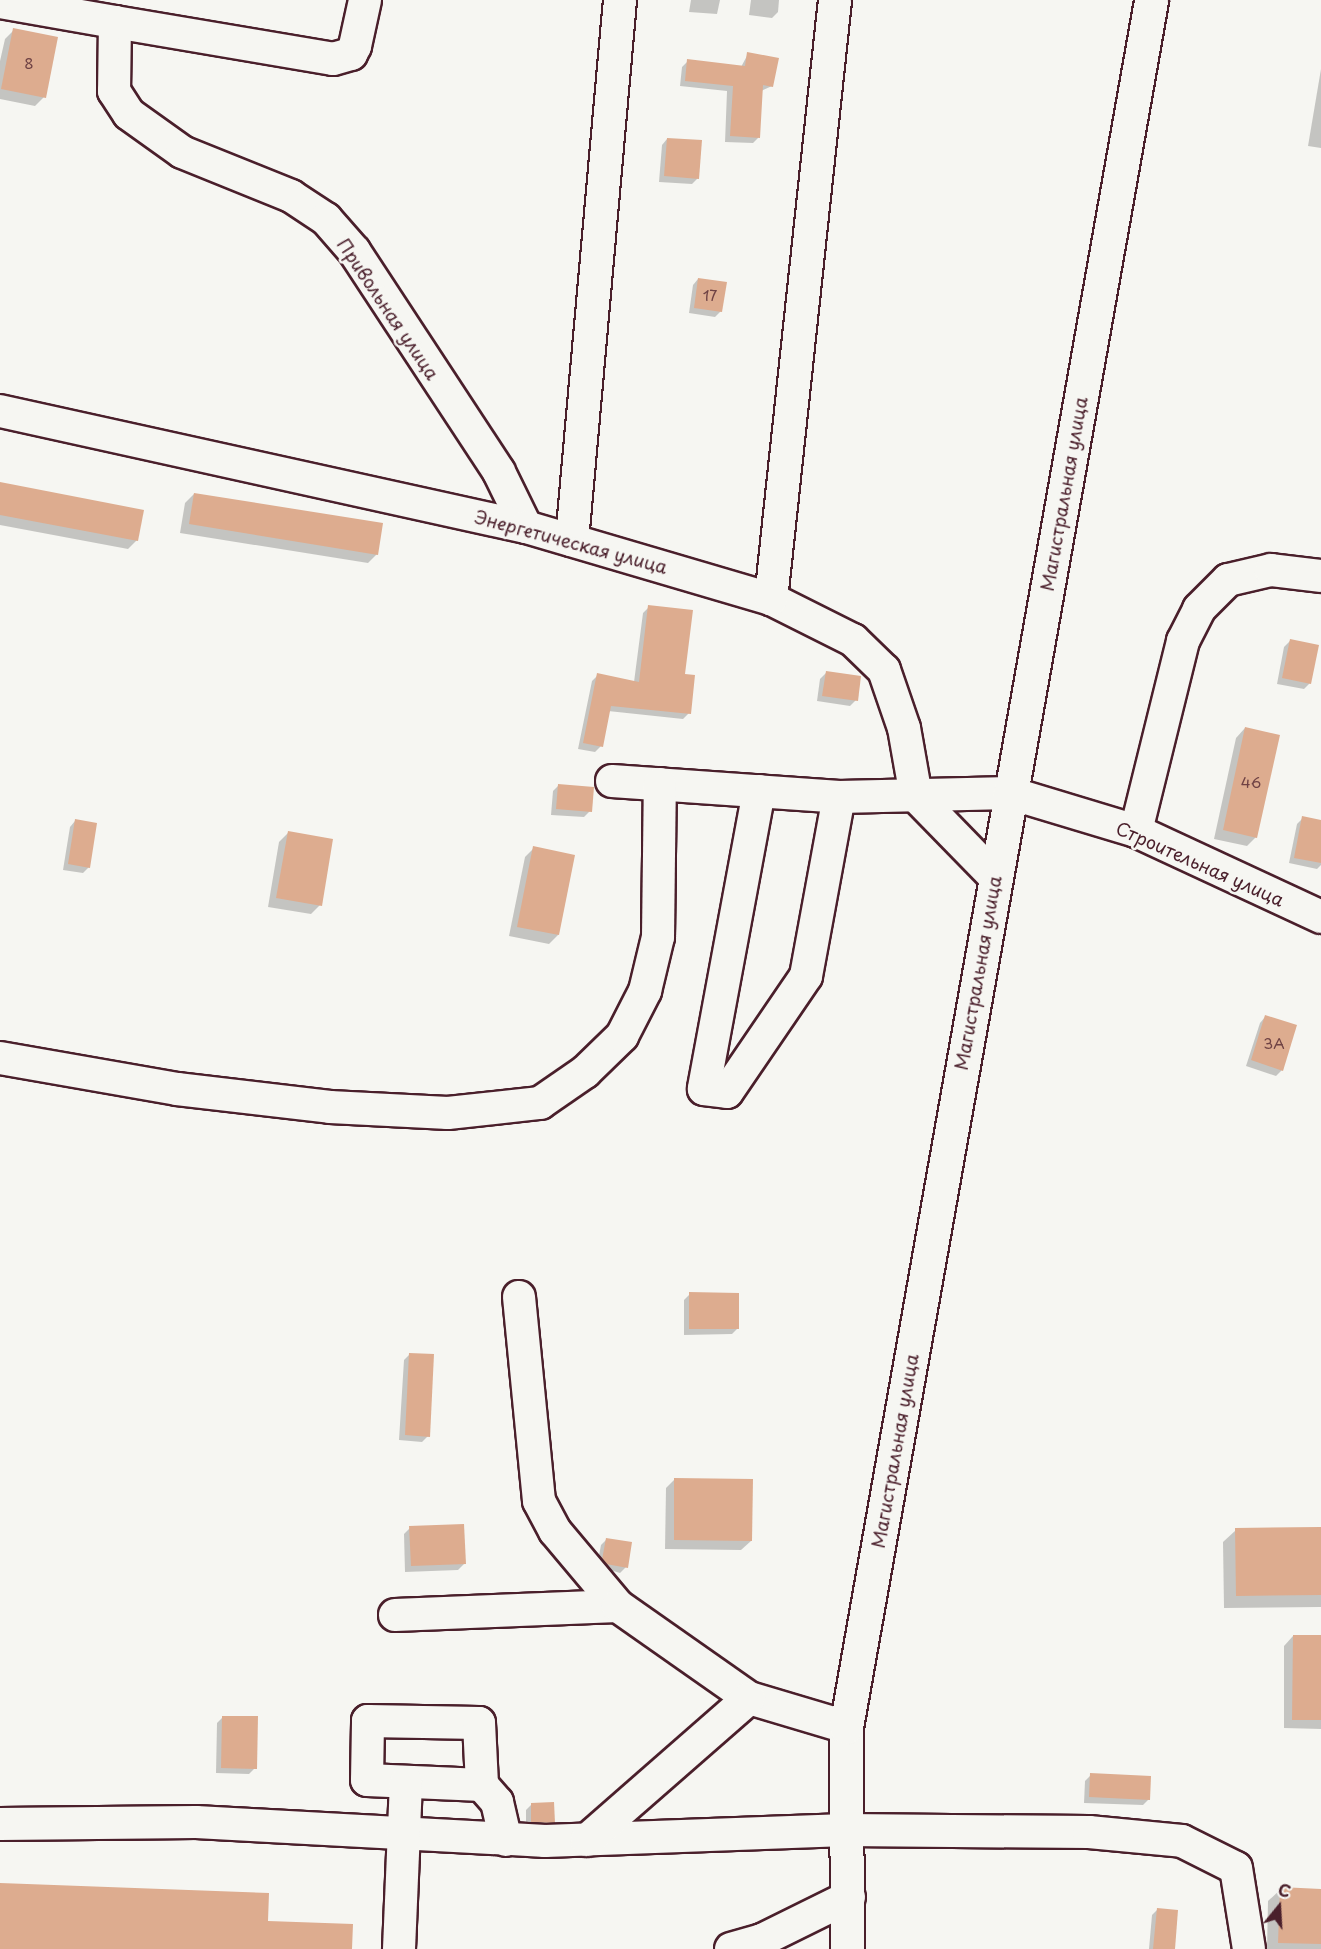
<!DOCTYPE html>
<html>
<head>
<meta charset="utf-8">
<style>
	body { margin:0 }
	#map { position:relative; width:1321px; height:1949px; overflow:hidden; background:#f6f6f2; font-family:"Playpen Sans",sans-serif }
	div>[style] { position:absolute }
	.shadow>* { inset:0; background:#0003 }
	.building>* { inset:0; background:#ddac8f }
	.roads { filter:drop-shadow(2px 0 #4a1f2b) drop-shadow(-2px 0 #4a1f2b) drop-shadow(0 2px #4a1f2b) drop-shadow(0 -2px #4a1f2b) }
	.minor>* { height:32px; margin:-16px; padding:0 16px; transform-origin:16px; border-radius:16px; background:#f6f6f2 }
	.highway>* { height:33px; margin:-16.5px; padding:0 16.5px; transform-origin:16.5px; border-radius:16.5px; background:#f6f6f2 }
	span { translate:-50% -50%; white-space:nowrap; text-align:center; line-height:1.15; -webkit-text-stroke:5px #f6f6f2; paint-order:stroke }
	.number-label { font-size:15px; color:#6f4244 }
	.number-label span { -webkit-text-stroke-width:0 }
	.street-label { font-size:18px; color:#4a1f2b }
	.north { position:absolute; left:1249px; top:1877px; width:60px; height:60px; -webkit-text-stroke:4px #f6f6f2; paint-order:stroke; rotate:18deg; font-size:16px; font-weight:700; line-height:24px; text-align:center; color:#4a1f2b }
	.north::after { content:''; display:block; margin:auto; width:21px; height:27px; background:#4a1f2b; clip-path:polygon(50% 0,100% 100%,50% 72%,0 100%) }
</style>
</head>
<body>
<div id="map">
	<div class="shadow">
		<div style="clip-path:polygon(691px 0,720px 0,717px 14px,689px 12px)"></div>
		<div style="clip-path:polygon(751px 0,779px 0,778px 12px,772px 18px,749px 15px)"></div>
		<div style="clip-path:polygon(14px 30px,44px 97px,35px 106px,0 99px,0 61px,5px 39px)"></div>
		<div style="clip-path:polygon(748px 54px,772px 86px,761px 91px,758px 138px,753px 143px,725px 142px,727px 91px,680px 86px,682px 67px,688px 61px,741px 67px)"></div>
		<div style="clip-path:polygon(1321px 69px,1321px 148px,1308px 146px)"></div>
		<div style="clip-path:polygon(667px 139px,698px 178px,692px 184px,659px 182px,662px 145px)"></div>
		<div style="clip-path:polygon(698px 279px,721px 311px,715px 317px,689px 313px,693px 285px)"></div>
		<div style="clip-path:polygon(0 483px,137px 540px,128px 549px,0 525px)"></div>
		<div style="clip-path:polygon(194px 494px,377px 554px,368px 563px,180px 533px,185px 503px)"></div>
		<div style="clip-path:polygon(649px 607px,683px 675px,689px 713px,683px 719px,608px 711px,601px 746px,595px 752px,578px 749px,592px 681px,598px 675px,634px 682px,643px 613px)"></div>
		<div style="clip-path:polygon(1290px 641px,1310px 683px,1304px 689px,1277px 684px,1284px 647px)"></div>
		<div style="clip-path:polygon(826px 673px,856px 700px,850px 706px,817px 701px,820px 679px)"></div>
		<div style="clip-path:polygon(1245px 728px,1256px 837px,1247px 846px,1214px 839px,1236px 738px)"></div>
		<div style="clip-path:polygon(559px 785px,590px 811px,584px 817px,551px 815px,553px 791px)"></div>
		<div style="clip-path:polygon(1303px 818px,1321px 821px,1321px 865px,1317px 869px,1289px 863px,1297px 824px)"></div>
		<div style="clip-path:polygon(75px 821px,89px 867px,83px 873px,63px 870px,70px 827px)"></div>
		<div style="clip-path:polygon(288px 833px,320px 905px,311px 914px,268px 907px,279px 842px)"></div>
		<div style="clip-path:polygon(534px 848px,558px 935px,549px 944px,509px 936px,525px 857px)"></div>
		<div style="clip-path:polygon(1265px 1017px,1282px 1070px,1276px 1076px,1246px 1066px,1260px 1023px)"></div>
		<div style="clip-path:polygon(690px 1294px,738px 1328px,732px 1334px,684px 1335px,684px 1300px)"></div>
		<div style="clip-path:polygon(410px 1354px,428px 1436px,422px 1442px,399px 1440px,404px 1360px)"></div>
		<div style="clip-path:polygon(675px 1479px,751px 1541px,741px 1550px,665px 1549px,666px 1488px)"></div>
		<div style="clip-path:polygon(410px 1528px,464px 1564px,458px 1570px,405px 1572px,404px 1534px)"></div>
		<div style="clip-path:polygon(1321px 1529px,1321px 1607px,1224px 1608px,1223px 1542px,1236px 1530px)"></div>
		<div style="clip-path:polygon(607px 1539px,626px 1567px,620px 1573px,597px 1566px,601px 1545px)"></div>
		<div style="clip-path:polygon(1293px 1636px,1321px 1637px,1321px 1729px,1284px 1728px,1284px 1646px)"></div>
		<div style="clip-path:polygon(223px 1717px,255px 1768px,249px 1774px,216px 1773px,217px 1723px)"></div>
		<div style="clip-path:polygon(1091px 1775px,1149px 1799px,1143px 1805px,1084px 1803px,1085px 1781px)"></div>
		<div style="clip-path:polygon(532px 1804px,553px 1822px,547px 1828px,526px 1828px,526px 1810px)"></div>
		<div style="clip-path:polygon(1281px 1889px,1321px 1890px,1321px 1949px,1267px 1949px,1268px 1901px)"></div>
		<div style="clip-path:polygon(1158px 1909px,1173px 1949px,1149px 1949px,1152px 1915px)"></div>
	</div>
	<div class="building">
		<div style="clip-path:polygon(13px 28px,58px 37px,46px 98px,1px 89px)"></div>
		<div style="clip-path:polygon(747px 52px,779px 58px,773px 87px,763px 85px,760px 138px,730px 136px,733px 86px,685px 81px,687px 59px,745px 66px)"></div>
		<div style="clip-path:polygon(667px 138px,702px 140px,699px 179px,664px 176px)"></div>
		<div style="clip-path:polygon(698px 278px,727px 282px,722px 312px,694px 308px)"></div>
		<div style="clip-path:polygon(0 482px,144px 510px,138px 541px,0 515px)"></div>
		<div style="clip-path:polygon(194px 493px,383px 523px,378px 555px,189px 524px)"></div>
		<div style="clip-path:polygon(648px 605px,693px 610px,685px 674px,695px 675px,691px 714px,611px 706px,603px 747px,583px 743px,597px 673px,639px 682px)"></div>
		<div style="clip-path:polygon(1290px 639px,1319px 645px,1311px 684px,1282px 678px)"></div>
		<div style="clip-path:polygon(826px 671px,861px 676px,858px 701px,822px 696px)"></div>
		<div style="clip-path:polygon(1245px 727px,1280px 735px,1257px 838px,1223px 830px)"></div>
		<div style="clip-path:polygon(558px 784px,594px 787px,592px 812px,556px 809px)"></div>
		<div style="clip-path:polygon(1302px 816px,1321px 820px,1321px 863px,1294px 858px)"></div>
		<div style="clip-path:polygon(75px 819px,97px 823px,90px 868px,68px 864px)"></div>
		<div style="clip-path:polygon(288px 831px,333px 839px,322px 906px,276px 898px)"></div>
		<div style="clip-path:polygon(533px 846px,575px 855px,559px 935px,517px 927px)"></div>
		<div style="clip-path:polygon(1265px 1015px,1297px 1025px,1283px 1071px,1251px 1060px)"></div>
		<div style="clip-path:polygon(689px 1292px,739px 1293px,739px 1329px,689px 1329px)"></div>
		<div style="clip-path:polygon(409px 1353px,434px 1354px,430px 1437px,405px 1435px)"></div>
		<div style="clip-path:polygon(674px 1478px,753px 1479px,752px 1541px,674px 1540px)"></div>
		<div style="clip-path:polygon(464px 1524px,466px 1564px,411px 1566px,409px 1526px)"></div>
		<div style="clip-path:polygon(1321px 1527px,1321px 1595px,1236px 1596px,1235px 1528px)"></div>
		<div style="clip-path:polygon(606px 1538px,632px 1542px,628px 1568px,606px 1564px,602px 1560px)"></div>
		<div style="clip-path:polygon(1293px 1635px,1321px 1635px,1321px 1720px,1292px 1720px)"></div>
		<div style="clip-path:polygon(222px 1716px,258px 1716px,257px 1769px,221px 1768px)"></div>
		<div style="clip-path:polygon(1090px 1773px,1151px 1776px,1150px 1800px,1089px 1797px)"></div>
		<div style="clip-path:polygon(554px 1802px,555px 1823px,531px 1822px,531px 1803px)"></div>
		<div style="clip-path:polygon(0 1883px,269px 1893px,268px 1921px,353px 1924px,352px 1949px,0 1949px)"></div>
		<div style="clip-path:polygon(1280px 1887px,1321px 1889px,1321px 1944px,1278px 1943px)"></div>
		<div style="clip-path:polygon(1157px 1908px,1178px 1910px,1175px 1949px,1153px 1949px)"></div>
	</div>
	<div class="roads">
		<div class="minor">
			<div style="left:0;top:2px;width:117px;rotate:9.9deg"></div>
			<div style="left:115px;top:22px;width:69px;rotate:90.8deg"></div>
			<div style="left:114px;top:91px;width:27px;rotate:57deg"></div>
			<div style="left:129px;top:114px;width:65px;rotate:35.6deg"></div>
			<div style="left:182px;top:152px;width:118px;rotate:22deg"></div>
			<div style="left:291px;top:196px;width:42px;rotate:33.3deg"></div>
			<div style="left:326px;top:219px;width:43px;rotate:48.8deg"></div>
			<div style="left:354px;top:251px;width:264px;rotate:56.7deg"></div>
			<div style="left:499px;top:472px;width:61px;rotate:63.9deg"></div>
			<div style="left:115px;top:22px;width:221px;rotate:9.6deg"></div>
			<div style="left:333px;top:59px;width:19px;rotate:-16deg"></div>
			<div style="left:351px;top:54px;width:9px;rotate:-63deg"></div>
			<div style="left:355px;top:46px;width:47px;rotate:-77.7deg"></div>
			<div style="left:0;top:411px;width:539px;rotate:12.44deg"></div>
			<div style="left:526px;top:527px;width:255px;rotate:16.4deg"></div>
			<div style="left:771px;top:599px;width:92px;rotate:26.6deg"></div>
			<div style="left:853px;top:640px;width:43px;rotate:44.1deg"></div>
			<div style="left:884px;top:670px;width:61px;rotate:71deg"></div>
			<div style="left:904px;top:728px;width:69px;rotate:80deg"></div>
			<div style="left:916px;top:796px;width:113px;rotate:45.7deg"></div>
			<div style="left:572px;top:540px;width:542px;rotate:-84.92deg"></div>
			<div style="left:771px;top:599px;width:602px;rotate:-83.9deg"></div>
			<div style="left:612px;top:781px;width:228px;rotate:4deg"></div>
			<div style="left:839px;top:797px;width:171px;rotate:-1.3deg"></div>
			<div style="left:1010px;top:793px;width:132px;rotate:16.8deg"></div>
			<div style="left:1136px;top:831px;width:204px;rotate:24.9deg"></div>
			<div style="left:759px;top:791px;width:303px;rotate:100.5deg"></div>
			<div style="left:704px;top:1089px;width:23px;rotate:7deg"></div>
			<div style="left:727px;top:1092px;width:140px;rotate:-55.7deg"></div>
			<div style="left:806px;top:976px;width:182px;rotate:-79.6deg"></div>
			<div style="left:1136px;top:831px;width:196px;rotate:-76.1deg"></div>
			<div style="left:1183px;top:641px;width:36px;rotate:-63deg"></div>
			<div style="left:1199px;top:609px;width:41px;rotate:-45deg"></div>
			<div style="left:1228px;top:580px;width:44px;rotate:-13.1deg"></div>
			<div style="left:1271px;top:570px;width:50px;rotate:6.8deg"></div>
			<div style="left:0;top:1058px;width:180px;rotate:9.9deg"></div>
			<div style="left:177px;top:1089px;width:154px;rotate:6.7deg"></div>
			<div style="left:330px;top:1107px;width:118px;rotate:2.9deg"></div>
			<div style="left:448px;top:1113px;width:93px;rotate:-6.2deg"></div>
			<div style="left:540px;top:1103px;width:55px;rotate:-34.6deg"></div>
			<div style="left:585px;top:1072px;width:52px;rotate:-44.2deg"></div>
			<div style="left:622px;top:1036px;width:51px;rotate:-62.9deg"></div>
			<div style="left:645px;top:991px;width:56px;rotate:-76.5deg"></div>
			<div style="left:658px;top:937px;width:153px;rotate:-89.3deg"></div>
			<div style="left:519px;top:1297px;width:205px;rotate:84.4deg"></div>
			<div style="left:539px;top:1501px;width:34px;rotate:62deg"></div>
			<div style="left:555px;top:1531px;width:98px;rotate:50deg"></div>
			<div style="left:395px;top:1615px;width:223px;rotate:-2.3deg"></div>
			<div style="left:618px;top:1606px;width:160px;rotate:35.1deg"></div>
			<div style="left:749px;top:1698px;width:101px;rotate:16.6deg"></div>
			<div style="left:482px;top:1785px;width:115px;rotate:-177.5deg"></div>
			<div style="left:367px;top:1780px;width:59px;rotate:-89deg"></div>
			<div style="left:368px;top:1721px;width:111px;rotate:1deg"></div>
			<div style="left:479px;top:1723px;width:62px;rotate:87.2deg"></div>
			<div style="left:482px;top:1785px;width:23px;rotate:49deg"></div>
			<div style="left:497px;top:1802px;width:39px;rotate:77deg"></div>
			<div style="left:0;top:1824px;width:196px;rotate:-0.6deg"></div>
			<div style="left:196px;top:1822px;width:350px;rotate:3.1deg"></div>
			<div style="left:545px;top:1841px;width:301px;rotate:-2.1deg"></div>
			<div style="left:846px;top:1830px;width:243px;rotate:0.5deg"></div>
			<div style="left:1089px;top:1832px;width:93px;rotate:5.5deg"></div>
			<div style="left:1182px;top:1841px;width:60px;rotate:26.6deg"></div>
			<div style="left:1236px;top:1868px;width:82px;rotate:80.9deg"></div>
			<div style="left:587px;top:1840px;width:215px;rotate:-41.2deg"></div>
			<div style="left:399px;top:1949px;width:167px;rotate:-87.6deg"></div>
			<div style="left:731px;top:1949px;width:32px;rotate:-16deg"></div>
			<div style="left:761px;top:1949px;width:9px;rotate:-84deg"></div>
			<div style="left:762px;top:1940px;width:97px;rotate:-26.3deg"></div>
		</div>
		<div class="highway">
			<div style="left:847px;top:1949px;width:222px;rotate:-90.3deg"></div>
			<div style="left:846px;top:1727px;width:1754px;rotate:-79.98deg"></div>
		</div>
	</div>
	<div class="number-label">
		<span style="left:29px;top:63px">8</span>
		<span style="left:710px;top:295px">17</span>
		<span style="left:1251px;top:782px">46</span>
		<span style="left:1274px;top:1043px">3А</span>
	</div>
	<div class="street-label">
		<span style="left:388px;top:309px;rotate:56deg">Привольная улица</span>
		<span style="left:1064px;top:494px;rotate:-80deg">Магистральная улица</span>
		<span style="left:571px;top:542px;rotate:15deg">Энергетическая улица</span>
		<span style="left:1200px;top:864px;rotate:24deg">Строительная улица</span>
		<span style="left:978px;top:973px;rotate:-80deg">Магистральная улица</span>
		<span style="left:895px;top:1451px;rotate:-80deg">Магистральная улица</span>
	</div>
	<div class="north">С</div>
</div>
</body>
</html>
